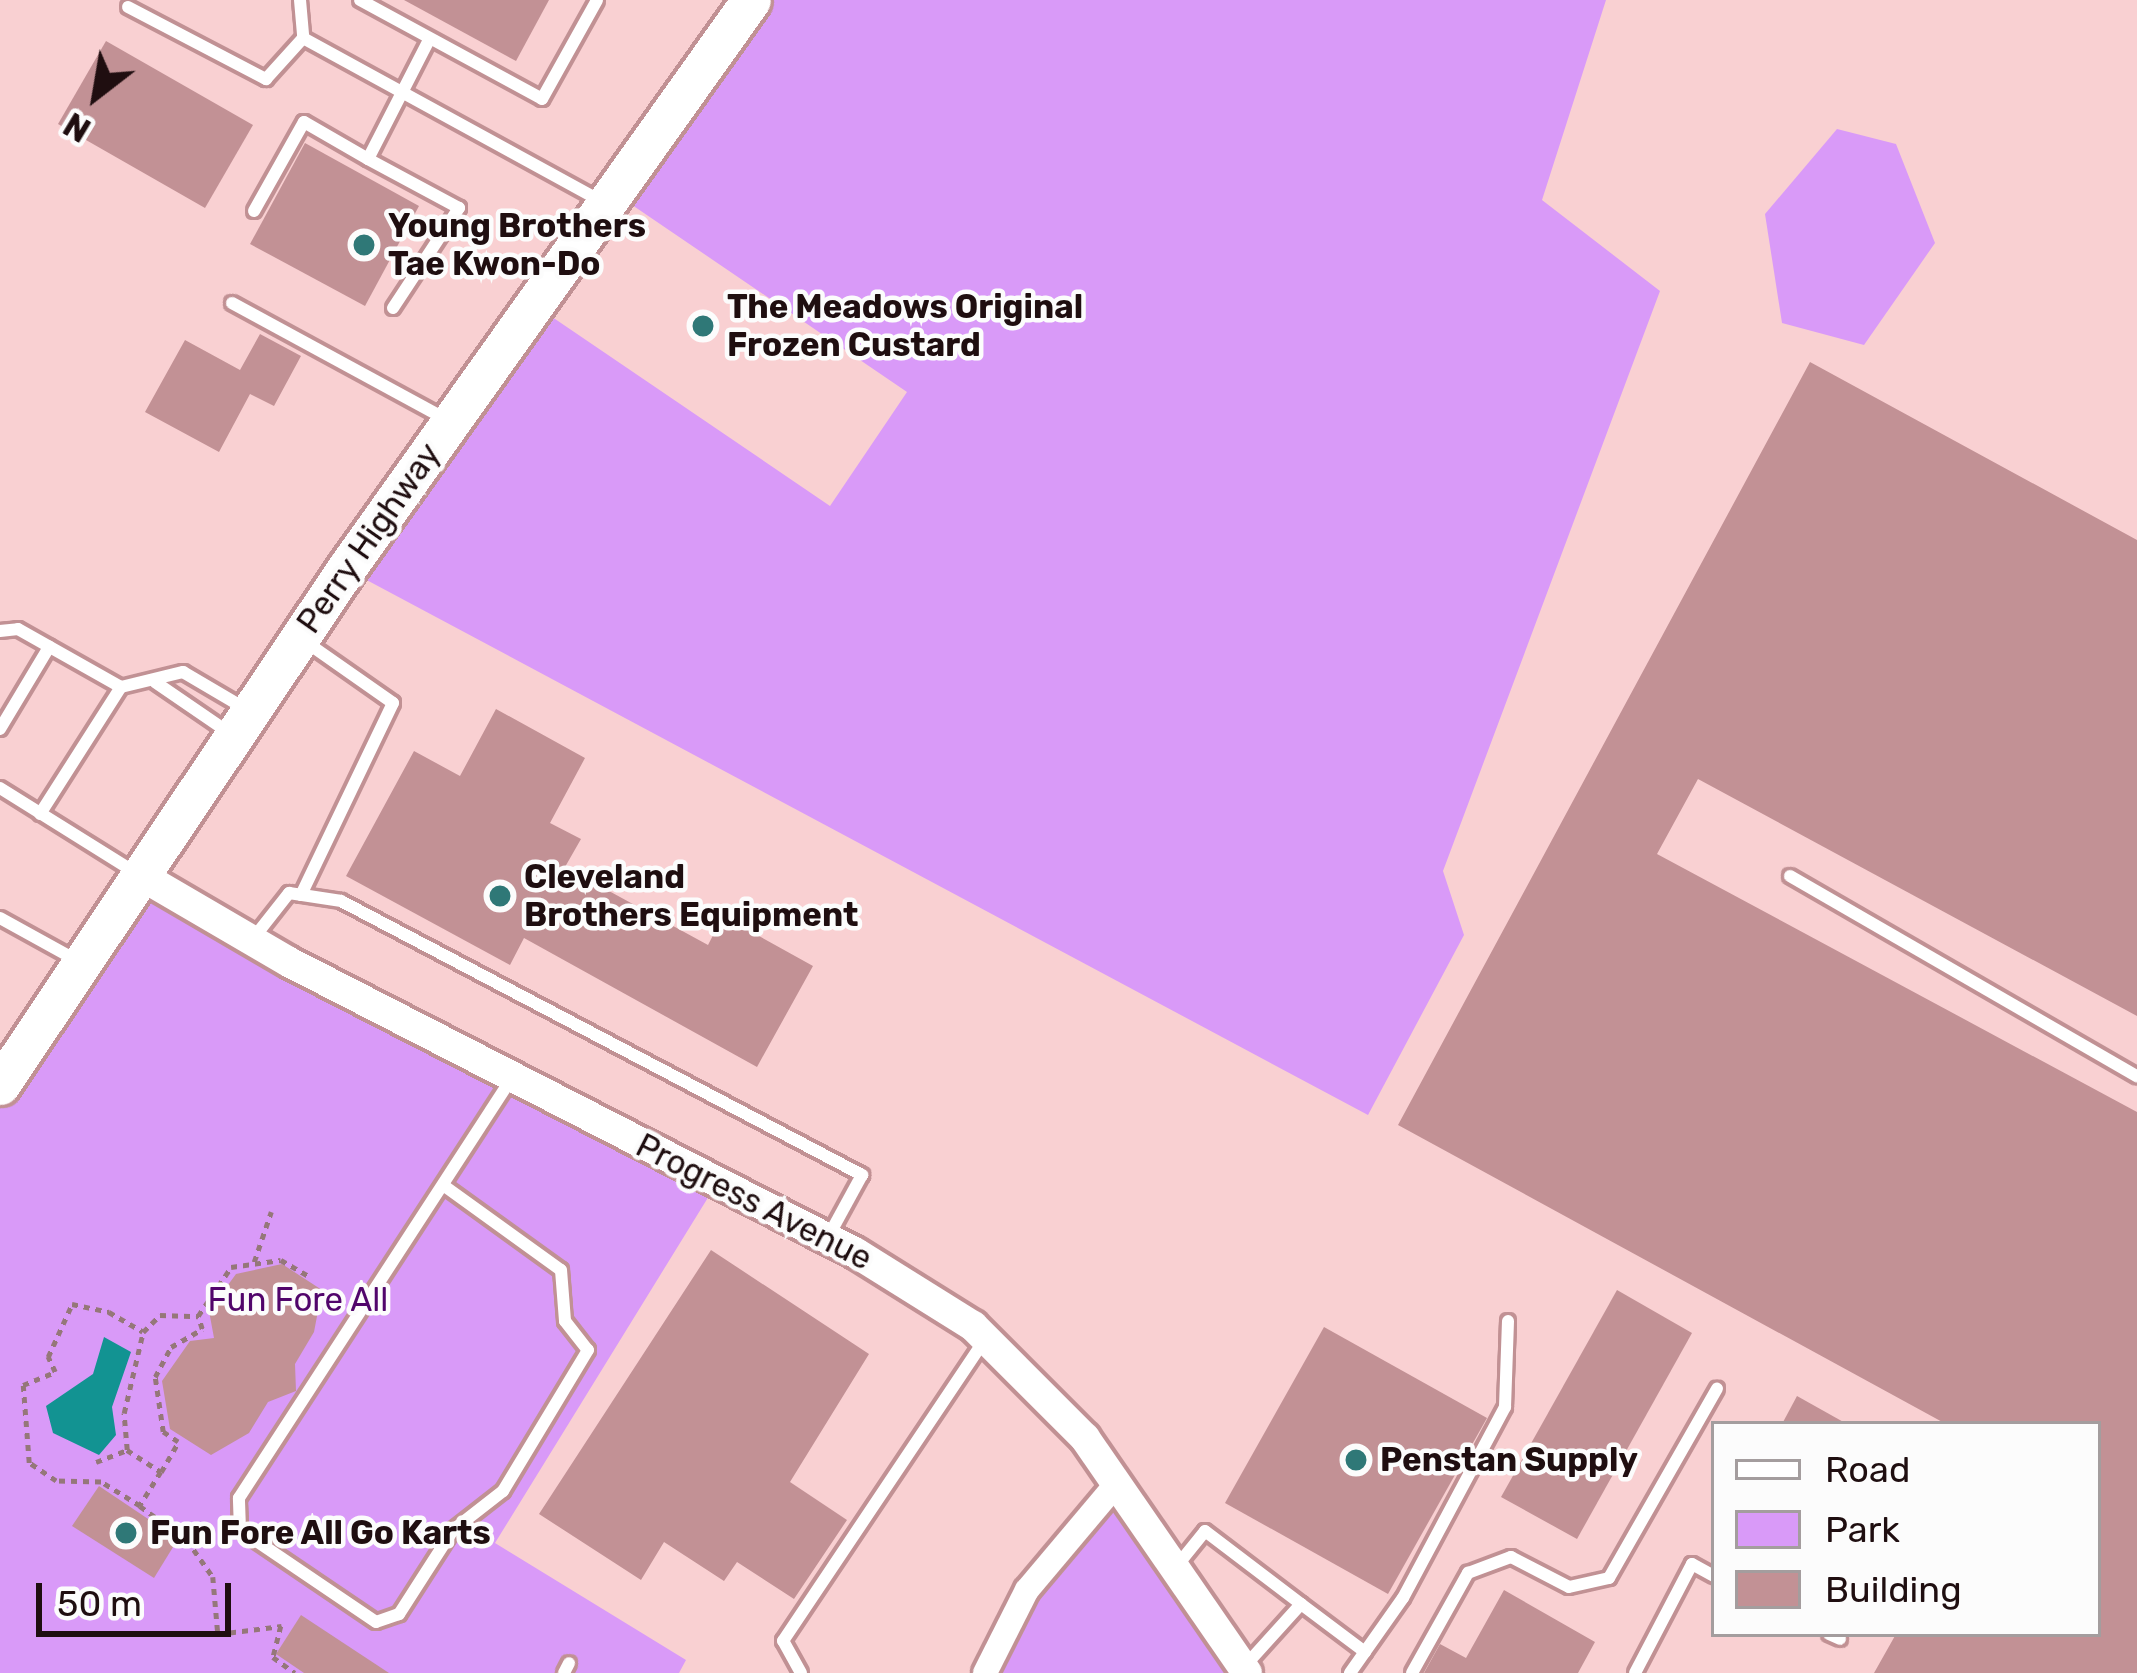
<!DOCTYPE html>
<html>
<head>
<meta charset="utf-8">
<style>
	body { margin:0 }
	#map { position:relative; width:2137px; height:1673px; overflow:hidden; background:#f9d0d2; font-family:Rubik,sans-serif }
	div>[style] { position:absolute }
	.green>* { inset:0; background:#d99af8 }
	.water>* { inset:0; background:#129392 }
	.building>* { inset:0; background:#c29195 }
	.path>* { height:4.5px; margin-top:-2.25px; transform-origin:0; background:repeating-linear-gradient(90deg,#957779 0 6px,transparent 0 12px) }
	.roads { filter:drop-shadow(3px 0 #c19194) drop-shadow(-3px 0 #c19194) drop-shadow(0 3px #c19194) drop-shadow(0 -3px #c19194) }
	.service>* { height:12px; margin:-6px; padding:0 6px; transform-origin:6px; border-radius:6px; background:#fff }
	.minor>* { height:24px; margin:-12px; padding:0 12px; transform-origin:12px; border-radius:12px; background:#fff }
	.tertiary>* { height:30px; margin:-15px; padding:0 15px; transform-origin:15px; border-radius:15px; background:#fff }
	.primary>* { height:39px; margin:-19.5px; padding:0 19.5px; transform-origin:19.5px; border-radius:19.5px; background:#fff }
	.dots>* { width:33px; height:33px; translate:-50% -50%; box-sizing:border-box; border:6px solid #fcfcfc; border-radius:50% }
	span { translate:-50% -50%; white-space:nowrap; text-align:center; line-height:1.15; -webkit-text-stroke:9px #fcfcfc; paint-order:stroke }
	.poi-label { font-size:33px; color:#1f0e10; font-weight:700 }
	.left { translate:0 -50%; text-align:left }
	.street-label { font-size:33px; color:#1f0e10 }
	.park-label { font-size:33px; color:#51056b }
	.legend { position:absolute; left:1711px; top:1421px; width:390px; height:216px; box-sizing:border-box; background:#fcfcfc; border:3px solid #a49d9e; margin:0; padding:15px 21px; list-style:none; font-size:36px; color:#1f0e10 }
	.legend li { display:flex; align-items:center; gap:24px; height:60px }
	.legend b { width:60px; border:3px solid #a49d9e }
	.north { position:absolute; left:36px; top:36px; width:120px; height:120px; -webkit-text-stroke:9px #fcfcfc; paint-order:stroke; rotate:211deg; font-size:33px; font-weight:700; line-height:48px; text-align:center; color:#1f0e10 }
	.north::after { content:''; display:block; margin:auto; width:42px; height:54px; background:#1f0e10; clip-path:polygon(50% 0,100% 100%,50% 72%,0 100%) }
	.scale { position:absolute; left:36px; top:1583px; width:195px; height:54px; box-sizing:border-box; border:6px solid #1f0e10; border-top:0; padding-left:15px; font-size:36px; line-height:42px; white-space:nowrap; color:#1f0e10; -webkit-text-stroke:9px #fcfcfc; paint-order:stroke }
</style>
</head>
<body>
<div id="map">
	<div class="green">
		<div style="clip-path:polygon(751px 0,1606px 0,1542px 200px,1660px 291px,1443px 871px,1464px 935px,1368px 1115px,346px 569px,533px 304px,830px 506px,907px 392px,613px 192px)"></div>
		<div style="clip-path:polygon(1837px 129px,1896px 144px,1935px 243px,1864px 345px,1782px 323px,1765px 214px)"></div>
		<div style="clip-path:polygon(140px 875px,717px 1183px,495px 1543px,686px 1660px,679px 1673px,0 1673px,0 1085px)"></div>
		<div style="clip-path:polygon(1117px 1483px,1257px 1673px,985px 1673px,999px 1636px)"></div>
	</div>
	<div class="water">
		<div style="clip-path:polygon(104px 1337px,131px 1352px,112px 1407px,116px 1435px,99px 1455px,53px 1433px,46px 1406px,93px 1374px)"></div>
	</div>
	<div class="building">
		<div style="clip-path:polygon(404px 0,549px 0,516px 61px)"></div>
		<div style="clip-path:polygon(106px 41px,253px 125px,205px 208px,58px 124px)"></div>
		<div style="clip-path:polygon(305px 143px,419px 206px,365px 306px,250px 244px)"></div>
		<div style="clip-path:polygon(260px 334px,301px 356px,274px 406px,250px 394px,219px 452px,145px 412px,185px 340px,240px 370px)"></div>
		<div style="clip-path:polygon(1810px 362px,2137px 540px,2137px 1016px,1698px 779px,1657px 854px,2137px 1112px,2137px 1673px,1874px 1673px,1896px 1634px,2098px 1634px,2098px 1424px,1946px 1424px,1398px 1125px)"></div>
		<div style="clip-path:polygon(496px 709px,585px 758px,550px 823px,581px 839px,565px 867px,708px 945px,723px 916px,813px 966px,757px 1067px,524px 938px,510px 965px,346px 876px,414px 751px,460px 776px)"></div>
		<div style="clip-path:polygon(711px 1250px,869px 1354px,790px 1482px,847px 1520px,794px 1599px,737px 1562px,724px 1581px,664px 1542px,641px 1580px,539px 1514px)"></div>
		<div style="clip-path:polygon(282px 1264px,322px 1290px,314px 1332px,295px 1364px,296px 1391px,268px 1402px,249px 1433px,211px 1455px,170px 1429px,162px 1381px,190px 1341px,214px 1338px,209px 1311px,236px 1274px)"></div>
		<div style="clip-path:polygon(1617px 1290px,1692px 1333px,1577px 1539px,1501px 1497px)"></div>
		<div style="clip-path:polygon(1324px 1327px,1487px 1418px,1388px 1594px,1225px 1503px)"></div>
		<div style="clip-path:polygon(1797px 1396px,1847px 1424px,1782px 1424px)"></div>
		<div style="clip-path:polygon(99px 1486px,178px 1539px,154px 1578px,72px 1526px)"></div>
		<div style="clip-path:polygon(1504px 1590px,1595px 1642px,1578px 1673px,1424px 1673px,1440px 1644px,1466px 1658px)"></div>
		<div style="clip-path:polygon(301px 1615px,389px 1673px,304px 1673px,276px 1654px)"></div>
	</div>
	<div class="path">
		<div style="left:254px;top:1262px;width:53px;rotate:-71.2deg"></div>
		<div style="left:127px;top:1450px;width:37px;rotate:-95deg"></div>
		<div style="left:124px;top:1413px;width:83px;rotate:-76.8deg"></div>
		<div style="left:143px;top:1332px;width:24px;rotate:-45deg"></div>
		<div style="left:160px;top:1315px;width:38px;rotate:2deg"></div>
		<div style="left:198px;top:1316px;width:59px;rotate:-56deg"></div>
		<div style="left:231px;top:1267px;width:50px;rotate:-8deg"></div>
		<div style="left:281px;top:1260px;width:32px;rotate:30deg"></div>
		<div style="left:127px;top:1450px;width:40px;rotate:32.9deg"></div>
		<div style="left:161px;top:1472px;width:34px;rotate:-60deg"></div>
		<div style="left:178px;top:1442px;width:18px;rotate:-146deg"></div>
		<div style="left:163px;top:1432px;width:56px;rotate:-98.3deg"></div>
		<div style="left:155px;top:1377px;width:34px;rotate:-62deg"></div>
		<div style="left:171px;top:1347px;width:36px;rotate:-30deg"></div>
		<div style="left:202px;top:1329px;width:14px;rotate:-107deg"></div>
		<div style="left:96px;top:1462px;width:33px;rotate:-21deg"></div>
		<div style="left:161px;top:1472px;width:40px;rotate:122deg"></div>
		<div style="left:140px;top:1506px;width:58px;rotate:35.9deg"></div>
		<div style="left:187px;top:1540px;width:45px;rotate:54.9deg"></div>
		<div style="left:213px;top:1577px;width:57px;rotate:85deg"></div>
		<div style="left:218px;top:1634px;width:64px;rotate:-7.2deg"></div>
		<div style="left:281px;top:1626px;width:32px;rotate:104deg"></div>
		<div style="left:273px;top:1657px;width:27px;rotate:36deg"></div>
		<div style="left:140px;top:1506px;width:46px;rotate:-148.4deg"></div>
		<div style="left:101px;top:1482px;width:45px;rotate:-178.7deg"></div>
		<div style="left:56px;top:1481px;width:32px;rotate:-146deg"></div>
		<div style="left:29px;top:1463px;width:78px;rotate:-94.4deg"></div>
		<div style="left:23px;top:1385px;width:35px;rotate:-22deg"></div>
		<div style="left:55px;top:1372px;width:17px;rotate:-115deg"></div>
		<div style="left:48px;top:1357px;width:58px;rotate:-65.6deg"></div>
		<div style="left:72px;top:1304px;width:38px;rotate:12deg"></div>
		<div style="left:109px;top:1312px;width:39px;rotate:30deg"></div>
	</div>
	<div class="roads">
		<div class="service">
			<div style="left:300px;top:0;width:38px;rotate:85deg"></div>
			<div style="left:303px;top:38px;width:337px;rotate:28.7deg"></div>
			<div style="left:360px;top:0;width:207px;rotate:28.5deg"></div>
			<div style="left:542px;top:99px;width:113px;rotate:-60.9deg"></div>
			<div style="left:128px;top:7px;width:156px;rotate:27.6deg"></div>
			<div style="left:266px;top:79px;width:55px;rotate:-47.9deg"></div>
			<div style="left:254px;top:211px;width:102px;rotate:-60.7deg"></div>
			<div style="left:304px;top:122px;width:74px;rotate:30deg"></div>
			<div style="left:232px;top:303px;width:241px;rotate:28.5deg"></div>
			<div style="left:393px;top:308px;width:120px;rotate:-56.6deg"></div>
			<div style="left:459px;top:208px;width:103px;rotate:-151.7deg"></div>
			<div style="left:368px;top:159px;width:134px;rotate:-62.9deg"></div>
			<div style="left:0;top:631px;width:18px;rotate:-6deg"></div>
			<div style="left:18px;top:629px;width:118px;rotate:29.4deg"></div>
			<div style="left:121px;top:687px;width:64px;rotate:-13.6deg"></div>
			<div style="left:183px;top:672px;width:71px;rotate:30.5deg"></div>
			<div style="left:155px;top:682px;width:88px;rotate:34.4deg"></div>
			<div style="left:0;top:729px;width:96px;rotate:-59.1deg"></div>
			<div style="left:0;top:788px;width:157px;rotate:32deg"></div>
			<div style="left:40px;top:814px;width:151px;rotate:-57.5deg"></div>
			<div style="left:1790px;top:876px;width:401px;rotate:30deg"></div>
			<div style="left:301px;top:895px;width:213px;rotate:-64.4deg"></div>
			<div style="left:393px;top:703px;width:110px;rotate:-145deg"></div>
			<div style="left:0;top:918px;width:89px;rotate:28.9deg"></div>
			<div style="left:252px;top:940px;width:60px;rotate:-51.8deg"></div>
			<div style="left:289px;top:893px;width:53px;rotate:8.7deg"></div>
			<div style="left:341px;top:901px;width:589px;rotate:27.74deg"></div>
			<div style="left:862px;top:1175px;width:71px;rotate:118.7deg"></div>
			<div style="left:443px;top:1185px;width:145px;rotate:35.8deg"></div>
			<div style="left:561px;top:1270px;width:51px;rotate:85.5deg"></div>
			<div style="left:565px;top:1321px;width:37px;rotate:52deg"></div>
			<div style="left:588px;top:1350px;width:165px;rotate:121.1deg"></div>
			<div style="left:503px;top:1491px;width:63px;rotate:142deg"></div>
			<div style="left:453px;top:1530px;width:100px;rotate:122.7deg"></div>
			<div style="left:399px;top:1614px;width:24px;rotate:161deg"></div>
			<div style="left:376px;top:1622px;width:164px;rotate:-145.9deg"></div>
			<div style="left:240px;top:1530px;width:32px;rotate:-92deg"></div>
			<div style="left:239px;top:1498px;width:500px;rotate:-57deg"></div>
			<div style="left:1176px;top:1567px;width:46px;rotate:-51.1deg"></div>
			<div style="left:1205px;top:1531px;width:121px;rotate:37.2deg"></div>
			<div style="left:1829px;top:1634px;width:12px;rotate:24deg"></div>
			<div style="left:1244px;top:1667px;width:85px;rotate:-47.9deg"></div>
			<div style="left:1301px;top:1604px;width:80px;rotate:36.9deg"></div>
			<div style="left:564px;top:1673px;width:11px;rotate:-63deg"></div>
			<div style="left:801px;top:1673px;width:37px;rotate:-119deg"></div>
			<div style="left:783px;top:1641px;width:363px;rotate:-56.2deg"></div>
			<div style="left:1350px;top:1673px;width:92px;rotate:-54.8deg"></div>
			<div style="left:1403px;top:1598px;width:217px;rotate:-61.9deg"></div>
			<div style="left:1505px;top:1407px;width:86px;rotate:-88deg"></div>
			<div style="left:1412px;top:1673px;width:115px;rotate:-60.8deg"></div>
			<div style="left:1468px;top:1573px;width:46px;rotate:-20.4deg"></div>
			<div style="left:1511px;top:1557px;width:65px;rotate:27.3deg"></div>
			<div style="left:1569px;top:1587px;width:41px;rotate:-12.7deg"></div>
			<div style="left:1609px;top:1578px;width:218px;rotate:-60.3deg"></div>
			<div style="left:1635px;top:1673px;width:123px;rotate:-62.4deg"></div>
			<div style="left:1692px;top:1564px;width:25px;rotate:29deg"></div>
		</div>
		<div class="minor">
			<div style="left:985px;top:1673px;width:93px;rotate:-63.2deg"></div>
			<div style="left:1027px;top:1590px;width:140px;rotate:-49.9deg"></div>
		</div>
		<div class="tertiary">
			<div style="left:140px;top:875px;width:173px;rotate:30.3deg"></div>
			<div style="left:289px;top:962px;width:637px;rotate:27.17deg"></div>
			<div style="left:856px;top:1253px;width:138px;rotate:32deg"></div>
			<div style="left:973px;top:1326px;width:158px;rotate:45deg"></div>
			<div style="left:1085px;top:1438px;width:285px;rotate:55.4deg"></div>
		</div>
		<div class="primary">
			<div style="left:0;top:1085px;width:621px;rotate:-56.16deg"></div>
			<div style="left:346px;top:569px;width:698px;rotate:-54.56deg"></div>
		</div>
	</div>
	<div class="dots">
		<div style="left:364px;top:245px;background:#2f7877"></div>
		<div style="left:703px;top:326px;background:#2f7877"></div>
		<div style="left:500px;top:896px;background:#2f7877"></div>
		<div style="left:1356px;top:1460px;background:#2f7877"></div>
		<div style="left:126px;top:1533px;background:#2f7877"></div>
	</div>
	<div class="poi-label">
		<span class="left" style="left:388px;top:245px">Young Brothers<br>Tae Kwon-Do</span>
		<span class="left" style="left:727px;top:326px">The Meadows Original<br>Frozen Custard</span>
		<span class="left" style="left:524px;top:896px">Cleveland<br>Brothers Equipment</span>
		<span class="left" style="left:1380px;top:1460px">Penstan Supply</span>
		<span class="left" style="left:150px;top:1533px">Fun Fore All Go Karts</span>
	</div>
	<div class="street-label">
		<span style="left:369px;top:538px;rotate:-55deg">Perry Highway</span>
		<span style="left:754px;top:1202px;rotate:27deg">Progress Avenue</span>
	</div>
	<div class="park-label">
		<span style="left:298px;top:1300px">Fun Fore All</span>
	</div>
	<ul class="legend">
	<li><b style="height:15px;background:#fff"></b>Road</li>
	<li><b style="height:33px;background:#d99af8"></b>Park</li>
	<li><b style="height:33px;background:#c29195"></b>Building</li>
	</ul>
	<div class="north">N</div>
	<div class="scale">50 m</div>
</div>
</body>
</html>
